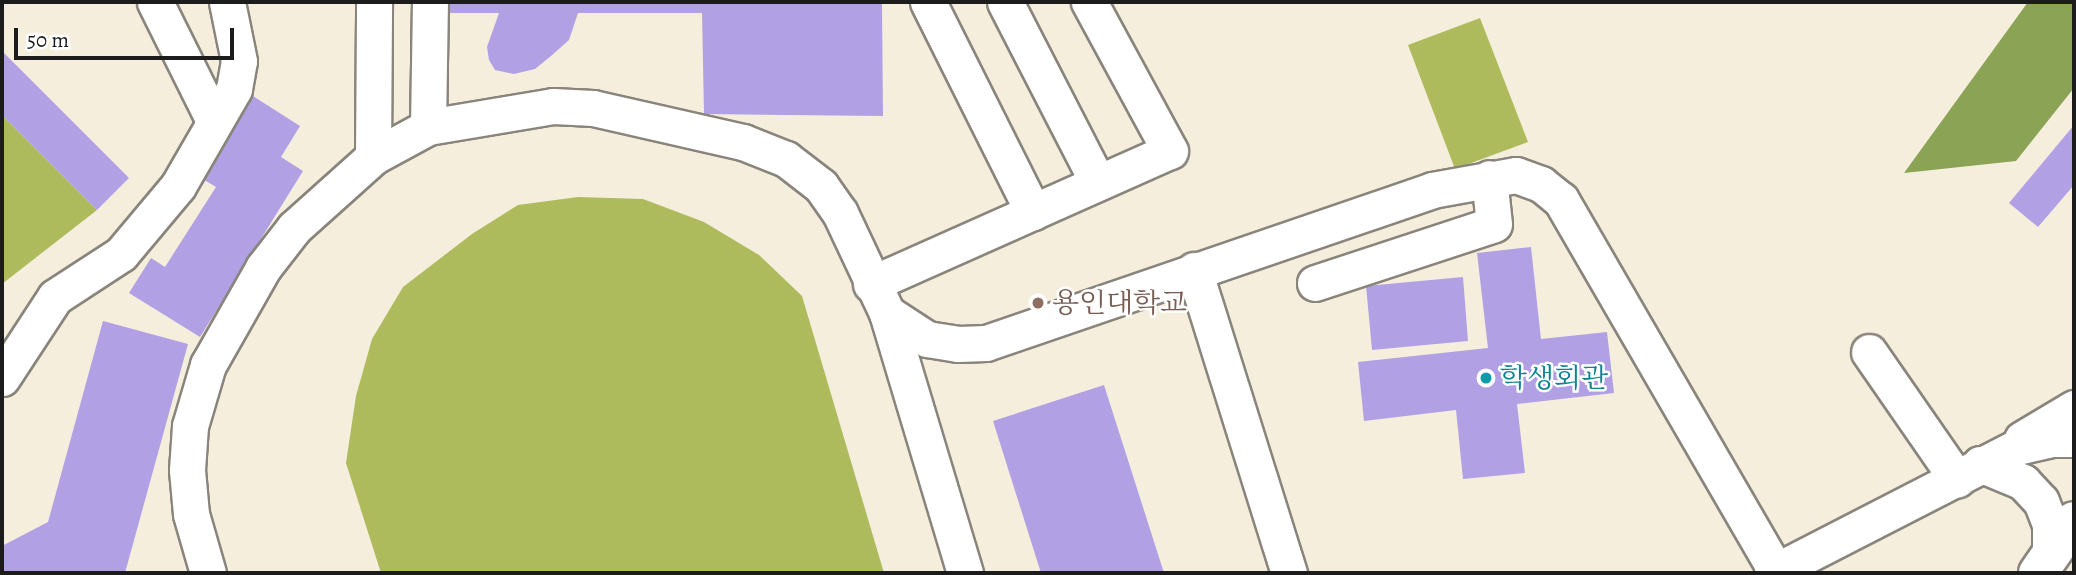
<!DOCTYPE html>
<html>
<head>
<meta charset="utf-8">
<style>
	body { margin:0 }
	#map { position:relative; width:2076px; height:575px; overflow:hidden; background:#f6eedd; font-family:Alegreya,"Noto Serif KR",serif }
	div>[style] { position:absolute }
	.green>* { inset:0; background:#aebb5d }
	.forest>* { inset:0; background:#8aa354 }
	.building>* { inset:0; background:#b2a0e5 }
	.roads { filter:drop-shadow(2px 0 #89857c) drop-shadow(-2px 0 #89857c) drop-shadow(0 2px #89857c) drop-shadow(0 -2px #89857c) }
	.minor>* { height:35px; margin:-17.5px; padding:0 17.5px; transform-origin:17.5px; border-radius:17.5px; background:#fff }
	.major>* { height:38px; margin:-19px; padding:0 19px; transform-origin:19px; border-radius:19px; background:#fff }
	.dots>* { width:19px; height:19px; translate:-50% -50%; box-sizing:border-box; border:4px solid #fff; border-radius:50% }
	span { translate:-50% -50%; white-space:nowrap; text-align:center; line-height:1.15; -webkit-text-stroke:5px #fff; paint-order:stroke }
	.education-label { font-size:28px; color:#785e54 }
	.left { translate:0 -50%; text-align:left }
	.culture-label { font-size:28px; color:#0d838f }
	.frame { position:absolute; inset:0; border:4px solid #1c1c1c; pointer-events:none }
	.scale { position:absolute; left:14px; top:28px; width:220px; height:32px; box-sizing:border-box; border:4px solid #1c1c1c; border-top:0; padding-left:9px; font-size:21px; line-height:24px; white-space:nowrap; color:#1c1c1c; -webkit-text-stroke:5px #fff; paint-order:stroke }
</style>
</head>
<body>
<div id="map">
	<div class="green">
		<div style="clip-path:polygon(1480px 18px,1528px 142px,1455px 169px,1408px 45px)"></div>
		<div style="clip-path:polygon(2px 115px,97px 210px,2px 284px)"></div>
		<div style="clip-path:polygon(578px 197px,643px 199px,704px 222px,759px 255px,802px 296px,884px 573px,381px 573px,346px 463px,356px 396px,372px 339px,403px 287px,472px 234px,518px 205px)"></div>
	</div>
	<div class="forest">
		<div style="clip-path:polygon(2028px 2px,2074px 2px,2074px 88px,2016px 161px,1904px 173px)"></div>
	</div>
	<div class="building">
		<div style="clip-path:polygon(449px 2px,882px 2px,883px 116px,704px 114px,702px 13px,578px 13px,569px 40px,551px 56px,535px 69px,514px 74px,495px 70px,489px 60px,487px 47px,499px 13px,449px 13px)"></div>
		<div style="clip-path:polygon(2px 51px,129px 178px,97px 210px,2px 115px)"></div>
		<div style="clip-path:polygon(253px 96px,300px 126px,281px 157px,303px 171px,200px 337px,129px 293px,151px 258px,165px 267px,216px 187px,201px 178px)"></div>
		<div style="clip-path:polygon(2074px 125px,2074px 185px,2038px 227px,2009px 203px)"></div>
		<div style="clip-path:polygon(1531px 247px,1541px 339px,1607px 332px,1614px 393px,1517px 404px,1525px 473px,1463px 479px,1456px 410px,1364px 421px,1358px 362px,1488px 348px,1477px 253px)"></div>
		<div style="clip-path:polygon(1463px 277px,1468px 341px,1372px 350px,1366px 286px)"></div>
		<div style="clip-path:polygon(103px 321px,188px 344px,125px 573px,2px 573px,2px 546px,48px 522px)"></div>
		<div style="clip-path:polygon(1104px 385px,1164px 573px,1041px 573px,993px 421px)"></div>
	</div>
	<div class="roads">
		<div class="minor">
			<div style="left:155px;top:2px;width:133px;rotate:63.6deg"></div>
			<div style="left:928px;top:2px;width:235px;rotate:63.4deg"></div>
			<div style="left:1005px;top:2px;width:203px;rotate:62.8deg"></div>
			<div style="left:428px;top:127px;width:125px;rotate:-89.1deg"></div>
			<div style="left:373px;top:157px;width:155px;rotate:-89.6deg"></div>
			<div style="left:1194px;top:270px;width:318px;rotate:72.6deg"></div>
			<div style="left:1315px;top:283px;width:188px;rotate:-18.2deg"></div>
			<div style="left:1494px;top:224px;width:46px;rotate:-96.2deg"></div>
			<div style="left:871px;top:284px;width:327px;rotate:-24deg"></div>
			<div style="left:1170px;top:151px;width:170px;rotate:-118.5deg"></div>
			<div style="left:887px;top:313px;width:48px;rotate:33deg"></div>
			<div style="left:927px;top:339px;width:31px;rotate:9deg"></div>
			<div style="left:958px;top:344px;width:28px;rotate:-2deg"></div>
			<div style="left:986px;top:343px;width:472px;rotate:-18.9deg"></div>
			<div style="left:1432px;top:190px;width:85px;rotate:-10.1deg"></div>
			<div style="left:1516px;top:175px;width:27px;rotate:20deg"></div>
			<div style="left:1541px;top:184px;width:26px;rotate:39deg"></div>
			<div style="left:1561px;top:200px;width:429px;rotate:59.9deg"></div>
			<div style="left:1869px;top:352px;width:155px;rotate:55.3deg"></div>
			<div style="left:2px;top:378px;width:97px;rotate:-56.8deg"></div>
			<div style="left:55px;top:297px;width:79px;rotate:-33.1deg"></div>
			<div style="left:121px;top:254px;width:89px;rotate:-50deg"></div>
			<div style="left:178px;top:186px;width:112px;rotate:-60deg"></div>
			<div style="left:234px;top:89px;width:28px;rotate:-80deg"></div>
			<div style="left:239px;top:61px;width:60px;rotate:-101.5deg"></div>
			<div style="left:2022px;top:439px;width:61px;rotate:-30.8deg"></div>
			<div style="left:1980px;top:464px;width:47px;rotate:22.7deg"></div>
			<div style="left:2023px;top:482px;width:26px;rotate:47deg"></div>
			<div style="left:2041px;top:501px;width:25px;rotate:69deg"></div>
			<div style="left:2050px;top:524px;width:30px;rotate:90deg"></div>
			<div style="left:208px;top:573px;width:61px;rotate:-106.1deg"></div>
			<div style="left:191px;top:514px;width:44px;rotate:-95.2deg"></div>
			<div style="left:187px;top:470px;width:44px;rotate:-86.1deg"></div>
			<div style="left:190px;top:426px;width:64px;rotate:-73.6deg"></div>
			<div style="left:208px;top:365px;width:112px;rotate:-60.4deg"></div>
			<div style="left:263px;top:268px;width:51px;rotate:-52.2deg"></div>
			<div style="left:294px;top:228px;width:106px;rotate:-41.9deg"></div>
			<div style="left:373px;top:157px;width:63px;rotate:-28.6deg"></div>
			<div style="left:428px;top:127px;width:127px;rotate:-9.5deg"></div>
			<div style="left:553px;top:106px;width:40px;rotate:2.9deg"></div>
			<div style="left:593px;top:108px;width:154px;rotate:12.8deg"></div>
			<div style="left:743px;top:142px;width:46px;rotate:21.6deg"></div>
			<div style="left:786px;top:159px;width:44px;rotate:37.6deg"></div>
			<div style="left:821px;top:186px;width:33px;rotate:55deg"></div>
			<div style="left:840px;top:213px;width:110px;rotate:64.8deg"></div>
			<div style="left:887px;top:313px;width:271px;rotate:73.3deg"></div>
			<div style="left:1772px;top:573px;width:276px;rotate:-27.2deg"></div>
			<div style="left:2017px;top:447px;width:36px;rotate:-13deg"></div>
			<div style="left:2052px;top:439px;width:22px"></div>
		</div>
		<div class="major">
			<div style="left:2038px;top:573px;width:63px;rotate:-55.3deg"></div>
		</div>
	</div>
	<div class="dots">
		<div style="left:1038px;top:303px;background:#8d6e63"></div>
		<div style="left:1486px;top:378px;background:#0f9aa8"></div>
	</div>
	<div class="education-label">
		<span class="left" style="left:1052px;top:303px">용인대학교</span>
	</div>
	<div class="culture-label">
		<span class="left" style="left:1500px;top:378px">학생회관</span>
	</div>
	<div class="frame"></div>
	<div class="scale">50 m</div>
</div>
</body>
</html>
